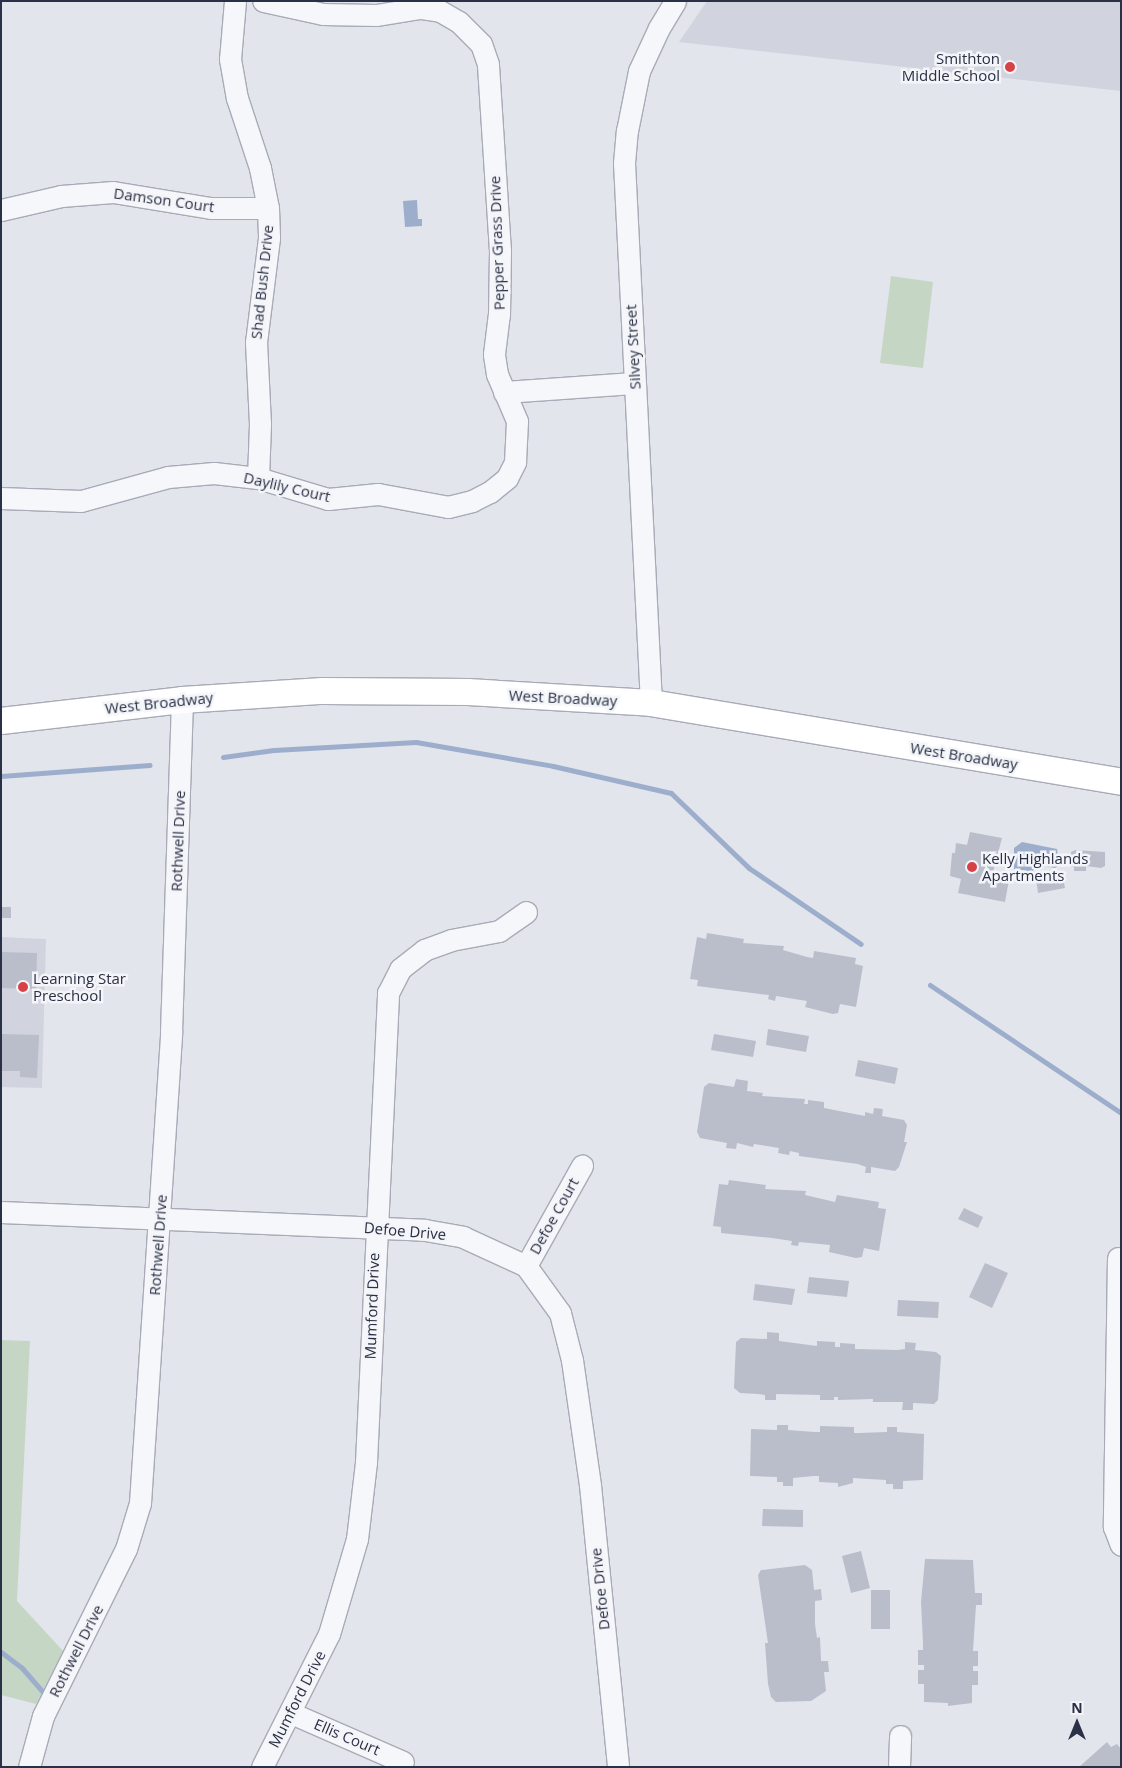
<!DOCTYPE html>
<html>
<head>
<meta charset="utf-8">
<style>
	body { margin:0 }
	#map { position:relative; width:1122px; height:1768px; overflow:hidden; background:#e3e5ec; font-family:"Open Sans",sans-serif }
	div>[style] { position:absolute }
	.built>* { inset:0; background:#d1d4de }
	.green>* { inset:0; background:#c6d6c4 }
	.water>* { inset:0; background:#9daecd }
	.stream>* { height:5px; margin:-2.5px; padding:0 2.5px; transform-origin:2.5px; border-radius:2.5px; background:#9daecd }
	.building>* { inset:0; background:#babeca }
	.roads { filter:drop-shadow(1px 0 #a8abb7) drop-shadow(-1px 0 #a8abb7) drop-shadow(0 1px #a8abb7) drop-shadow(0 -1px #a8abb7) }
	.minor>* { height:21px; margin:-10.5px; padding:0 10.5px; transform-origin:10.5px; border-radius:10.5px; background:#f6f7fa }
	.major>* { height:26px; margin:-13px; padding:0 13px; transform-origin:13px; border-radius:13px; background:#fff }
	.dots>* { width:14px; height:14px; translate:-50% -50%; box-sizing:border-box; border:2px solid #f3f5f9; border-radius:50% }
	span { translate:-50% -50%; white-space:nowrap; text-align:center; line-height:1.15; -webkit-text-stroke:5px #f3f5f9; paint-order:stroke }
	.poi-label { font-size:15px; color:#2a3045 }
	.right { translate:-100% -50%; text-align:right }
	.left { translate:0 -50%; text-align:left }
	.street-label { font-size:15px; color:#2a3045 }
	.frame { position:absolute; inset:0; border:2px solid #2a3045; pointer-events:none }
	.north { position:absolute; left:1052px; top:1698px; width:50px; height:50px; -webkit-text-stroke:4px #f3f5f9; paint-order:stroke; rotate:0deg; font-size:14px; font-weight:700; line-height:20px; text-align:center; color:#2a3045 }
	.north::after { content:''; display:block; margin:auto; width:18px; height:22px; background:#2a3045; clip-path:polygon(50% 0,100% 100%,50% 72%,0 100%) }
</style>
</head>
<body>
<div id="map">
	<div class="built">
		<div style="clip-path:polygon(707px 1px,1121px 1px,1121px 91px,679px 42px)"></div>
		<div style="clip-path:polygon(1px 937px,46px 939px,42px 1088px,1px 1087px)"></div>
	</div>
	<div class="green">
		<div style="clip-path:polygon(891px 276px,933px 282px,923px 368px,880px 363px)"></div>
		<div style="clip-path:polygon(1px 1340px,30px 1341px,17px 1601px,64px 1652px,36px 1704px,1px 1695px)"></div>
	</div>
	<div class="water">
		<div style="clip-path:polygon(417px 200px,418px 219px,422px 219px,422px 226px,405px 227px,403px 201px)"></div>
		<div style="clip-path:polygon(1022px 842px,1057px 849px,1059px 865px,1055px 868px,1038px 865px,1032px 872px,1014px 869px,1014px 848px)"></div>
	</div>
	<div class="stream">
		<div style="left:223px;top:757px;width:51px;rotate:-7.8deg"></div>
		<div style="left:274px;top:750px;width:142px;rotate:-3.2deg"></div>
		<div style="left:416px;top:742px;width:139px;rotate:9.9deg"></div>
		<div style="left:553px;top:766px;width:121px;rotate:12.9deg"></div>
		<div style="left:671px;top:793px;width:108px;rotate:43.9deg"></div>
		<div style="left:749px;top:868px;width:135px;rotate:34.2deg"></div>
		<div style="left:1px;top:776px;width:149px;rotate:-4.2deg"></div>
		<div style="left:930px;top:985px;width:230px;rotate:33.8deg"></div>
		<div style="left:1px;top:1652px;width:26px;rotate:37deg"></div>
		<div style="left:22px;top:1668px;width:32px;rotate:49deg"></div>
	</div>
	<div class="building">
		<div style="clip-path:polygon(970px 832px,1002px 838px,992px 876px,1009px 880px,1005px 902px,958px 893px,961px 879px,950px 876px,952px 853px,955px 853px,956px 843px,967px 845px)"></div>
		<div style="clip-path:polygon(1075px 850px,1105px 852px,1105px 866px,1101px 868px,1086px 866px,1086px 871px,1074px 871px,1074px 867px,1071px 867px,1071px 852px)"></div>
		<div style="clip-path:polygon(1062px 873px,1065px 888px,1038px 893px,1036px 878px)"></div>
		<div style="clip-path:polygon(1px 907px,11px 907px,11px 918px,1px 918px)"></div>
		<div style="clip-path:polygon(707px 933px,744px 939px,743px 943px,784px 946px,783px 950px,807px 957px,813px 958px,814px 951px,856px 958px,855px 964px,863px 966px,856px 1007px,840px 1004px,838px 1013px,833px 1014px,805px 1007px,807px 1001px,776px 996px,775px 1001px,768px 999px,769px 995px,697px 986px,698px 980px,690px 979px,697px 937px,706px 939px)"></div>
		<div style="clip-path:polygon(1px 952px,37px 953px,36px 989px,1px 988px)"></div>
		<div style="clip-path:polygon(768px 1029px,809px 1036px,806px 1052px,766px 1045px)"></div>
		<div style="clip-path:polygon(1px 1034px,39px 1035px,37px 1078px,20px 1077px,20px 1071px,1px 1071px)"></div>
		<div style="clip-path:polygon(714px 1034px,756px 1041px,753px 1057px,711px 1050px)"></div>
		<div style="clip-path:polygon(858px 1060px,898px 1068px,895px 1084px,855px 1076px)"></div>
		<div style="clip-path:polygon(736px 1079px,748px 1081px,747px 1091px,763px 1093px,762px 1096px,805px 1099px,804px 1104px,808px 1104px,808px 1100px,824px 1102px,824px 1108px,865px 1116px,865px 1112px,873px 1114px,874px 1108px,883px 1109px,882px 1116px,904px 1120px,907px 1125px,904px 1142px,907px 1142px,899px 1167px,895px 1171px,871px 1167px,871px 1173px,865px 1173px,866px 1167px,858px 1164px,799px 1156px,799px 1153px,790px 1151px,789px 1155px,778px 1153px,779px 1148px,754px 1144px,753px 1147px,737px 1143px,736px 1149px,726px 1148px,727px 1143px,700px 1138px,697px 1132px,704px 1087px,709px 1083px,734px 1087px)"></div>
		<div style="clip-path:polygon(729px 1180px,766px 1185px,765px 1189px,806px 1191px,805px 1195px,835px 1202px,837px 1195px,879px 1202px,878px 1208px,886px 1209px,879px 1251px,864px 1248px,862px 1257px,856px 1258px,829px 1252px,830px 1245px,799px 1242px,798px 1246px,791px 1245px,792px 1241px,772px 1238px,721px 1233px,721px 1227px,713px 1226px,719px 1184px,728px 1185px)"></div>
		<div style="clip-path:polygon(964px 1208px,983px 1217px,978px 1228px,958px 1219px)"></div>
		<div style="clip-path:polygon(985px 1263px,1008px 1273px,992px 1308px,969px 1297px)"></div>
		<div style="clip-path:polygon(809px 1277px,849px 1281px,847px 1297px,807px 1293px)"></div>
		<div style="clip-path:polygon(755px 1284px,795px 1289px,792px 1305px,753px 1300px)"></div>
		<div style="clip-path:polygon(898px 1300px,939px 1302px,938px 1318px,897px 1316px)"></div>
		<div style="clip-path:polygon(767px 1332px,779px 1333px,779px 1341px,817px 1346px,817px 1341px,835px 1342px,835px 1347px,840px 1347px,840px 1343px,855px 1344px,855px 1349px,898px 1350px,905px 1349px,905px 1342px,916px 1343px,915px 1350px,936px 1352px,941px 1356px,938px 1400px,934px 1404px,913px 1403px,913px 1410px,902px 1410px,903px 1402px,873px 1402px,873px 1399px,838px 1400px,838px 1397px,834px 1397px,834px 1400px,820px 1400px,820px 1395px,776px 1394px,776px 1400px,765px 1400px,765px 1395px,758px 1394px,740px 1393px,734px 1388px,736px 1342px,741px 1338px,767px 1339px)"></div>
		<div style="clip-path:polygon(777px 1425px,788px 1425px,788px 1430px,815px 1432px,820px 1432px,820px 1426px,854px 1427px,854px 1433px,859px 1433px,887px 1432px,887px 1427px,897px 1427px,897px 1432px,924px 1434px,923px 1480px,903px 1481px,903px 1489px,893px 1489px,893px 1484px,886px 1484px,886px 1480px,853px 1478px,853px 1483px,838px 1487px,838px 1483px,819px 1482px,819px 1476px,813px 1476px,793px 1478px,793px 1486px,783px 1486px,783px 1482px,777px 1482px,777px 1477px,750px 1476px,751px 1429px,777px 1430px)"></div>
		<div style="clip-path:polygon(763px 1509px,803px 1510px,803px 1527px,762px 1526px)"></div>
		<div style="clip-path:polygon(861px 1551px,870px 1588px,851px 1593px,842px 1556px)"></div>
		<div style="clip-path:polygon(925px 1559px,973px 1560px,975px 1593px,982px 1593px,982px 1605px,976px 1605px,973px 1651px,978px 1651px,978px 1666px,973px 1666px,973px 1671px,978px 1671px,978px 1685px,972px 1685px,972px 1703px,948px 1706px,948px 1703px,924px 1702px,924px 1684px,918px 1684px,918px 1670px,924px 1670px,924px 1665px,918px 1665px,918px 1650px,923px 1650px,923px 1644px,921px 1602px)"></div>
		<div style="clip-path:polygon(805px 1565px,812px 1570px,814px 1590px,821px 1589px,822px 1600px,815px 1601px,815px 1624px,817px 1638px,820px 1637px,821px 1661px,828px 1661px,829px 1672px,824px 1672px,826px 1691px,811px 1701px,776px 1702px,771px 1697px,768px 1684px,765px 1643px,768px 1643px,758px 1575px,761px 1570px)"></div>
		<div style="clip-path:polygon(871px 1590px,890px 1590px,890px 1629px,871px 1629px)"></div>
		<div style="clip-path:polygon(1107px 1742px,1111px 1747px,1117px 1744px,1121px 1749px,1121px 1767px,1079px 1767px)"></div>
	</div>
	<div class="roads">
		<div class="minor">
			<div style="left:235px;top:1px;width:58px;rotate:94.9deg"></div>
			<div style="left:230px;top:59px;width:40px;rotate:80deg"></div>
			<div style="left:237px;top:98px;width:74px;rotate:71.8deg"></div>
			<div style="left:260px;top:168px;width:41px;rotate:78.7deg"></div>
			<div style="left:268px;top:208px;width:30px;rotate:88deg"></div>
			<div style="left:269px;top:238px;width:105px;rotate:97.1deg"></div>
			<div style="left:256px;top:342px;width:82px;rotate:87.2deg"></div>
			<div style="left:260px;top:424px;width:54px;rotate:92.1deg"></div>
			<div style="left:1px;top:210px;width:62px;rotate:-13.1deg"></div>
			<div style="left:61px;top:196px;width:52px;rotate:-4.4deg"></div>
			<div style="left:113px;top:192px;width:99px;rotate:9.3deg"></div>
			<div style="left:211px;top:208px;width:57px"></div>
			<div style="left:504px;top:392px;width:130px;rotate:-4deg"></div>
			<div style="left:1px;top:498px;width:80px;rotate:2.1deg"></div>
			<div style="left:81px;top:501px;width:90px;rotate:-15.4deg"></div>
			<div style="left:168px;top:477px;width:46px;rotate:-5deg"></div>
			<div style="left:214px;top:473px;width:44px;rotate:6.5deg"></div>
			<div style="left:258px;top:478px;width:73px;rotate:16.7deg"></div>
			<div style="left:328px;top:499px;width:50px;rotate:-5.7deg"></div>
			<div style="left:378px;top:494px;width:71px;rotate:10.5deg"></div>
			<div style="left:448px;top:507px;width:25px;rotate:-14deg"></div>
			<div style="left:472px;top:501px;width:20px;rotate:-27deg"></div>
			<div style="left:490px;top:492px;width:22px;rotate:-39deg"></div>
			<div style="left:507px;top:478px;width:18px;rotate:-63deg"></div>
			<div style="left:515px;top:462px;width:41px;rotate:-87.2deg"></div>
			<div style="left:517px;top:421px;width:51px;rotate:-113.1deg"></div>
			<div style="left:497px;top:374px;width:20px;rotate:-99deg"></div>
			<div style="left:494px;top:354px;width:39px;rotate:-83deg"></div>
			<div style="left:499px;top:315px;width:64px;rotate:-89.1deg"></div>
			<div style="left:500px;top:251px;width:187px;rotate:-93.7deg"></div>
			<div style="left:488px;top:64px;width:21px;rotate:-109deg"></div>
			<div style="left:481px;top:44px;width:31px;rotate:-135deg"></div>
			<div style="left:459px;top:22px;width:22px;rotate:-150deg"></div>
			<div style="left:440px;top:11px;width:20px;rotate:-171deg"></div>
			<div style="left:420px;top:8px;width:45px;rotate:171deg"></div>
			<div style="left:376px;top:15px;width:53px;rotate:-178.9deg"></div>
			<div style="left:323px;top:14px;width:61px;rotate:-167.8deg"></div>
			<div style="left:651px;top:703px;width:541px;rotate:-92.86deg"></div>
			<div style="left:624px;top:163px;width:32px;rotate:-85deg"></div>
			<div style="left:627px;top:131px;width:61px;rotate:-78.7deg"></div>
			<div style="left:639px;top:71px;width:47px;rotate:-65.1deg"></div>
			<div style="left:659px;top:28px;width:31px;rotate:-59deg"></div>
			<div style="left:1px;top:1212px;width:424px;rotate:2.4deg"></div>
			<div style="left:425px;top:1230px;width:39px;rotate:10deg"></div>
			<div style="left:463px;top:1237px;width:69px;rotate:24.7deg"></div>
			<div style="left:526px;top:1266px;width:58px;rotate:54.1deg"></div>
			<div style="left:560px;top:1313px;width:49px;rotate:75.7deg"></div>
			<div style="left:572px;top:1360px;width:126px;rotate:81.8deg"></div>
			<div style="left:590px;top:1485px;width:283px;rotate:84.3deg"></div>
			<div style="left:1118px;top:1258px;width:269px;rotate:90.9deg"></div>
			<div style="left:1114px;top:1527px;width:19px;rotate:69deg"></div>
			<div style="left:526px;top:1266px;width:115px;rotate:-60.8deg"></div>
			<div style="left:291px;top:1713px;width:122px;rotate:23.6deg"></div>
			<div style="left:29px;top:1767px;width:53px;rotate:-74.6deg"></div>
			<div style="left:43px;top:1716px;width:186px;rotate:-63.6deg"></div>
			<div style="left:126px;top:1549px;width:48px;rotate:-73.1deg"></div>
			<div style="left:140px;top:1503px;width:472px;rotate:-86.2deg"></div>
			<div style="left:171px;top:1032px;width:332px;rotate:-88.1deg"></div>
			<div style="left:262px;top:1767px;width:149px;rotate:-63.3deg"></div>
			<div style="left:329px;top:1634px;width:99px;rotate:-73.6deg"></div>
			<div style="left:357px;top:1539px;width:78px;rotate:-83.3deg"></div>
			<div style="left:366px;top:1462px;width:470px;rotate:-87.3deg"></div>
			<div style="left:388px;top:993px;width:27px;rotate:-63deg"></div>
			<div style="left:400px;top:969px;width:31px;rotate:-38deg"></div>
			<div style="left:424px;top:950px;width:29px;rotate:-20deg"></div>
			<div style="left:451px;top:940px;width:49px;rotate:-10.6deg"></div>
			<div style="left:499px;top:931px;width:33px;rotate:-35deg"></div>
			<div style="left:899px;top:1767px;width:31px;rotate:-88deg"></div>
		</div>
		<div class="major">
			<div style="left:1px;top:721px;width:182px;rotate:-6.6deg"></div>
			<div style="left:182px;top:700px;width:141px;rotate:-3.7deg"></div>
			<div style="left:323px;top:691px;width:145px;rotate:0.4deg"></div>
			<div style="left:468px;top:692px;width:183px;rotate:3.4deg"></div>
			<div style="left:651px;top:703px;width:477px;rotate:9.5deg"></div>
		</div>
	</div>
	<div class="dots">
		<div style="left:1010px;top:67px;background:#d64347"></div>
		<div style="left:972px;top:867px;background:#d64347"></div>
		<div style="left:23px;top:987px;background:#d64347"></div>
	</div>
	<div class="poi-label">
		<span class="right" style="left:1000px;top:67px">Smithton<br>Middle School</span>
		<span class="left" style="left:982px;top:867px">Kelly Highlands<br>Apartments</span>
		<span class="left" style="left:33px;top:987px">Learning Star<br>Preschool</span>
	</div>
	<div class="street-label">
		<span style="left:164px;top:200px;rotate:8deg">Damson Court</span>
		<span style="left:497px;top:243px;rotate:-92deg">Pepper Grass Drive</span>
		<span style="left:262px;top:282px;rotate:-84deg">Shad Bush Drive</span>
		<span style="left:633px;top:347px;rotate:-93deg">Silvey Street</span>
		<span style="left:287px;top:487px;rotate:13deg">Daylily Court</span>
		<span style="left:563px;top:698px;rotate:3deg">West Broadway</span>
		<span style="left:159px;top:703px;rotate:-6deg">West Broadway</span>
		<span style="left:964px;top:756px;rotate:9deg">West Broadway</span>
		<span style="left:178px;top:841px;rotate:-88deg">Rothwell Drive</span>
		<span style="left:554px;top:1216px;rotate:-61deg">Defoe Court</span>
		<span style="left:405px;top:1231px;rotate:5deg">Defoe Drive</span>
		<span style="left:158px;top:1245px;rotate:-86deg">Rothwell Drive</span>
		<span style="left:372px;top:1306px;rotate:-88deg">Mumford Drive</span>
		<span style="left:600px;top:1589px;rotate:-96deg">Defoe Drive</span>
		<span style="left:76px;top:1651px;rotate:-63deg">Rothwell Drive</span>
		<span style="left:297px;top:1699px;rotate:-63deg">Mumford Drive</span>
		<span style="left:347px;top:1737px;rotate:23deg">Ellis Court</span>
	</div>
	<div class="frame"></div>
	<div class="north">N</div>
</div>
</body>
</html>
